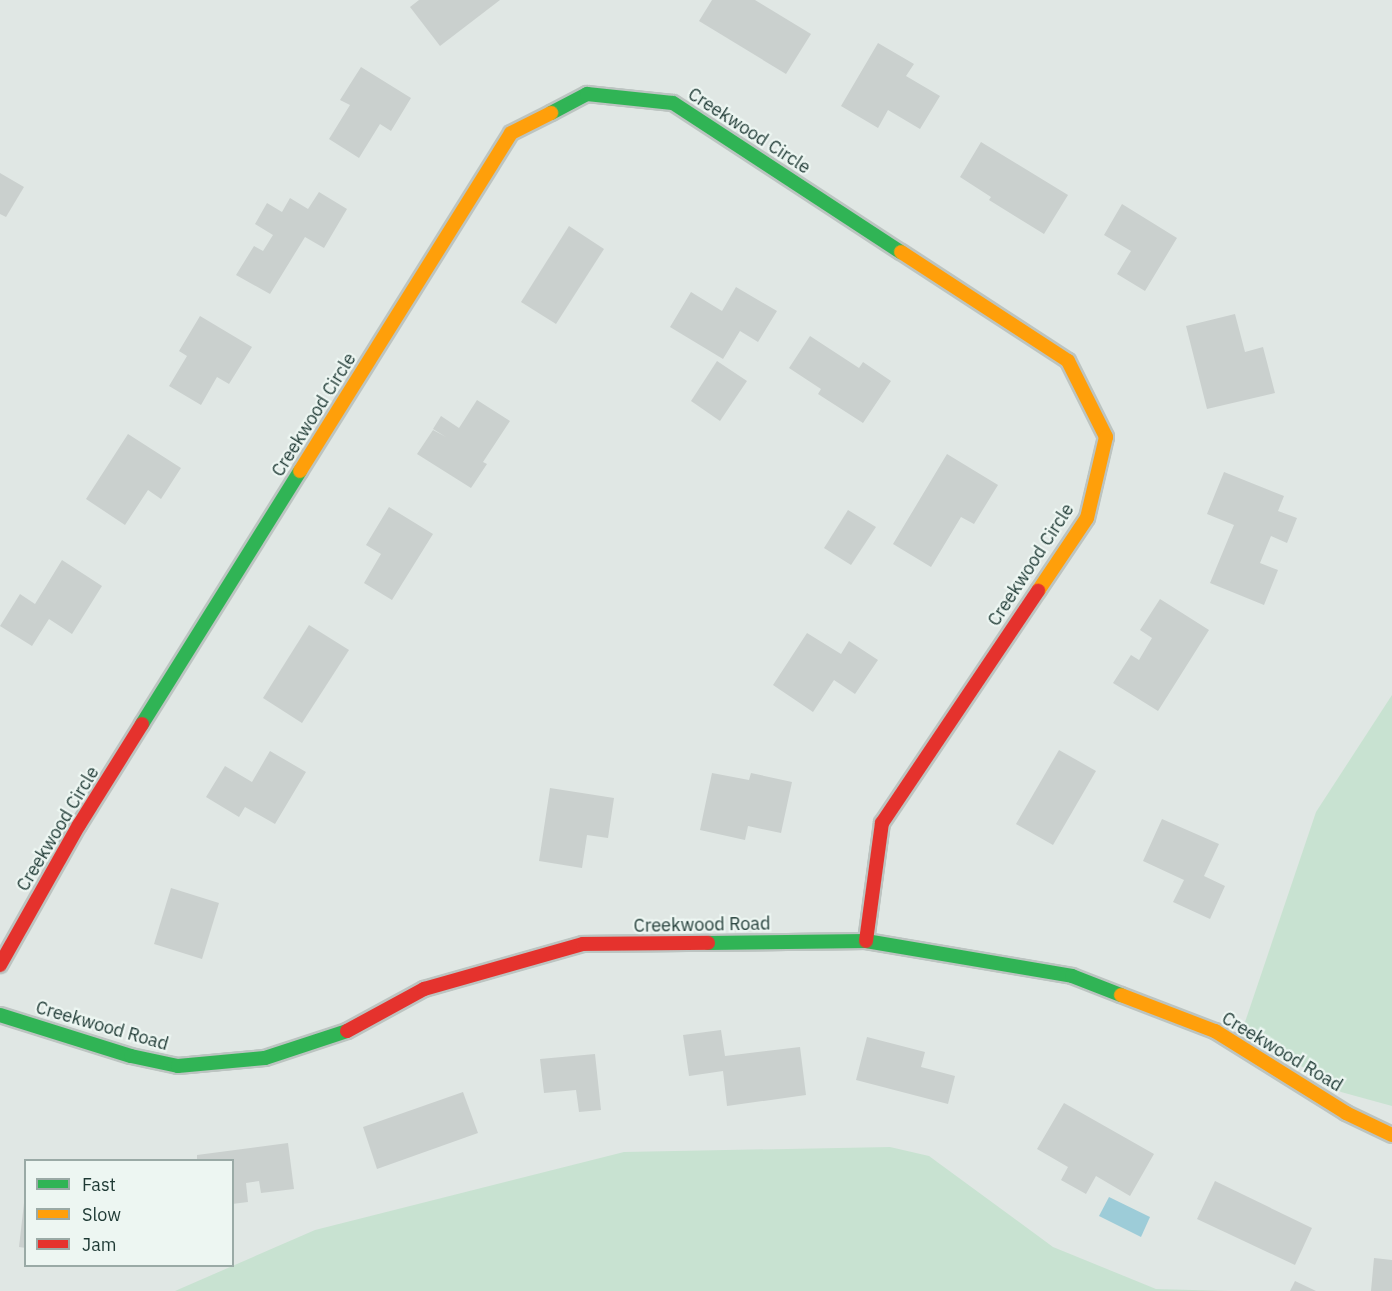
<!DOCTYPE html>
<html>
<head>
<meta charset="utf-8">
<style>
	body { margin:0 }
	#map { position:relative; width:1392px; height:1291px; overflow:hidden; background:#e0e7e4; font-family:"IBM Plex Sans",sans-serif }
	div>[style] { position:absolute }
	.green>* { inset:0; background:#c8e2d1 }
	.water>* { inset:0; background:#9dccd8 }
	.building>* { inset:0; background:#cad0ce }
	.roads { filter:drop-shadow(2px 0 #bcc4c1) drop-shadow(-2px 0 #bcc4c1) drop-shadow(0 2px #bcc4c1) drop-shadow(0 -2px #bcc4c1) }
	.fast>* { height:14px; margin:-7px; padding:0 7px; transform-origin:7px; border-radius:7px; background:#30b455 }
	.slow>* { height:14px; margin:-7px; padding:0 7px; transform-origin:7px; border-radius:7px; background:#ff9f0a }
	.jam>* { height:14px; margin:-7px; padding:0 7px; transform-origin:7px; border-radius:7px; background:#e5322d }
	span { translate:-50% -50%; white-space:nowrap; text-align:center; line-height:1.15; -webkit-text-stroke:4.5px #edf6f2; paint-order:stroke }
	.street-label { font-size:18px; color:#1e3934 }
	.legend { position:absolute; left:24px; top:1159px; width:210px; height:108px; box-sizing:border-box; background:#edf6f2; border:2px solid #9aaaa6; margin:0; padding:8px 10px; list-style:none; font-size:18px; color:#1e3934 }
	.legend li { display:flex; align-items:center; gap:12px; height:30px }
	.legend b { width:30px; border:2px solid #9aaaa6 }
</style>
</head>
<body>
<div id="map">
	<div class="green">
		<div style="clip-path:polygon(1392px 695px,1392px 1106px,1341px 1092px,1243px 1028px,1316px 812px)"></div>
		<div style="clip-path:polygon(890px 1147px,929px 1156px,1053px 1247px,1156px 1289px,1228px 1291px,175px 1291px,315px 1230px,624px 1152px)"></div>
	</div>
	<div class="water">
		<div style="clip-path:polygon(1109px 1197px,1150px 1217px,1141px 1237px,1099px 1216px)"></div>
	</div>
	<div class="building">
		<div style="clip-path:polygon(419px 0,500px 0,440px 46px,410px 7px)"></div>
		<div style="clip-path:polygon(712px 0,755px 0,811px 34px,786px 74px,699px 21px)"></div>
		<div style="clip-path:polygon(878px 43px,914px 64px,906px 76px,940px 96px,920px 129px,888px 110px,878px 128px,841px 106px)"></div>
		<div style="clip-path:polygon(361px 67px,411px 98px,391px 131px,380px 124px,359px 158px,329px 139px,350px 105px,340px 100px)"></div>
		<div style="clip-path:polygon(981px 142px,1068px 195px,1044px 234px,989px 200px,991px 197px,960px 177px)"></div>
		<div style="clip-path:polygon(0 173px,24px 187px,6px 217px,0 214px)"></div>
		<div style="clip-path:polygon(319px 192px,347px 209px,324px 248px,305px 237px,270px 294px,236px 275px,254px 246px,263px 251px,273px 235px,255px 224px,267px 203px,282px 212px,290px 198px,308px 209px)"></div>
		<div style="clip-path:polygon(1122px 204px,1177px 238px,1145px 291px,1117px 274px,1131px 251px,1104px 235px)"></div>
		<div style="clip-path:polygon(569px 226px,604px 249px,556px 324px,521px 302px)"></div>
		<div style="clip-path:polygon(736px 287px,777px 311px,758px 342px,740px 331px,723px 359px,670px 327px,691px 292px,722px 311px)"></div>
		<div style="clip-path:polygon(1235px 314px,1245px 352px,1263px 347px,1275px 393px,1207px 409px,1186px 326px)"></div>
		<div style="clip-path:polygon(200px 316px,252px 347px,229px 384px,217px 377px,201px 405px,169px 386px,187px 356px,179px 351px)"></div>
		<div style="clip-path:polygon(810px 336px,859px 368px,863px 362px,891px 381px,863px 423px,818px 394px,821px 389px,789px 368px)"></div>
		<div style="clip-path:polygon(717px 361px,747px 381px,720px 421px,691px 401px)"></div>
		<div style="clip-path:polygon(477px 400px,510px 421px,483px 462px,487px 464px,471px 488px,417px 454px,433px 430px,446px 437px,433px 429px,441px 416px,459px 428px)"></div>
		<div style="clip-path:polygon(128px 434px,181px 468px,161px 499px,148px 490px,125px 525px,86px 499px)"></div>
		<div style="clip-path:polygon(947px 454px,998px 485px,974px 524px,961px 517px,931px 567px,893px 544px)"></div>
		<div style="clip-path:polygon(1224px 472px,1284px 496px,1278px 511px,1297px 518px,1287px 543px,1271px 536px,1260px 563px,1278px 570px,1264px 605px,1210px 583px,1234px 525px,1207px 514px)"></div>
		<div style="clip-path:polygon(389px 507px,433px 534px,392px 600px,364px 583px,381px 554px,366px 545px)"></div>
		<div style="clip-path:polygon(848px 510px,876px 527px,851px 565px,824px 548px)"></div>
		<div style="clip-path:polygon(62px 560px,102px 586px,72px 634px,49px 619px,32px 646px,0 626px,20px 594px,35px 604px)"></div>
		<div style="clip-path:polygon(1160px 599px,1209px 630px,1158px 711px,1113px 683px,1131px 655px,1139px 660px,1152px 638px,1140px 630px)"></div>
		<div style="clip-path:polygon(309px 625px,349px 650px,302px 723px,263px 698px)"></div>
		<div style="clip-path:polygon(807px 633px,841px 654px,849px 641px,878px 660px,855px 694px,834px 680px,813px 712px,773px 685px)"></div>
		<div style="clip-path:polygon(1059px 750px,1096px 771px,1053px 845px,1016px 824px)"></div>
		<div style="clip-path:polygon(270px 751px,306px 772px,275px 824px,245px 807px,239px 817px,206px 797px,225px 766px,252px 782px)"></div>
		<div style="clip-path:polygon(712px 773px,749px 780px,751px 773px,792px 782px,781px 833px,748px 826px,745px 840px,700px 830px)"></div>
		<div style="clip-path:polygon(550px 788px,614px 798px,608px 838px,587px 835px,582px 868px,539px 861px)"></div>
		<div style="clip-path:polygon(1162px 819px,1219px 844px,1204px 876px,1225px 886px,1210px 919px,1173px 902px,1184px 880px,1143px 861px)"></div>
		<div style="clip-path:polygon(171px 888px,219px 903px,202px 959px,154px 944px)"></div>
		<div style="clip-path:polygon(721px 1030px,725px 1056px,800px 1047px,806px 1095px,727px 1106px,723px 1071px,689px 1076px,683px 1035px)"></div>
		<div style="clip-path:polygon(867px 1037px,925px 1052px,921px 1067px,955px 1076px,948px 1104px,856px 1080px)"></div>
		<div style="clip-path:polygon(595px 1054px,601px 1110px,579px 1112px,576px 1090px,544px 1093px,540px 1059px)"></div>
		<div style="clip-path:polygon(463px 1092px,478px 1133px,377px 1169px,363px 1127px)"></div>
		<div style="clip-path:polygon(1064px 1103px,1154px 1154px,1130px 1196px,1096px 1176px,1086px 1194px,1061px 1180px,1068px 1167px,1037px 1149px)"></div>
		<div style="clip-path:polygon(288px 1143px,294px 1189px,261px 1193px,259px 1181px,246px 1183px,248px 1202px,232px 1204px,232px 1160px,197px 1160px,197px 1155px)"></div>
		<div style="clip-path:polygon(1215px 1181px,1312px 1228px,1295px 1265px,1197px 1219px)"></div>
		<div style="clip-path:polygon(24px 1203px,26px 1203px,26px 1248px,19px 1247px)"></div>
		<div style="clip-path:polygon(1374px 1258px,1392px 1260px,1392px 1291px,1371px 1291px)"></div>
		<div style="clip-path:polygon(1295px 1281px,1316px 1291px,1290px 1291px)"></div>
	</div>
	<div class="roads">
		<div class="fast">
			<div style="left:551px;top:113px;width:41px;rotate:-27.8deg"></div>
			<div style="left:587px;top:94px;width:86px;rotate:6deg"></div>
			<div style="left:673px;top:103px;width:272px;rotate:33.2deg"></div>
			<div style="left:142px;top:724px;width:298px;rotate:-58deg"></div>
			<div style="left:708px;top:943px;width:158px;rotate:-0.7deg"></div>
			<div style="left:866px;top:941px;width:209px;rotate:9.6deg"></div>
			<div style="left:1072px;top:976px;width:53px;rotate:21.2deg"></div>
			<div style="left:0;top:1015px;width:137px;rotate:17.4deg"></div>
			<div style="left:131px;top:1056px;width:48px;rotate:12deg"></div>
			<div style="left:178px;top:1066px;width:87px;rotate:-5.3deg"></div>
			<div style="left:265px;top:1058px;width:86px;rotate:-18.2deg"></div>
		</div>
		<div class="slow">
			<div style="left:901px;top:252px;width:199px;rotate:33.1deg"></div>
			<div style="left:1068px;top:361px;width:85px;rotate:63.4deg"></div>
			<div style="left:1106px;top:437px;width:83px;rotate:103.2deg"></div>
			<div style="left:1087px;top:518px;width:88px;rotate:123.9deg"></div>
			<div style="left:300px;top:471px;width:398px;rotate:-58deg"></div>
			<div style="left:511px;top:133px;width:45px;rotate:-26.6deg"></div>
			<div style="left:1121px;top:995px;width:101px;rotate:21deg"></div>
			<div style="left:1215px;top:1031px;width:155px;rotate:32deg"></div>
			<div style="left:1346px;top:1113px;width:51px;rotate:25.6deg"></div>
		</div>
		<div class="jam">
			<div style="left:866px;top:941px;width:119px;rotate:-82.3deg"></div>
			<div style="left:882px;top:823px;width:280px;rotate:-56.1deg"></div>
			<div style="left:0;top:965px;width:161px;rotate:-60.6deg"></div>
			<div style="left:79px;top:825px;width:119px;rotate:-58deg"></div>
			<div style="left:347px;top:1031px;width:88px;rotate:-28.6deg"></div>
			<div style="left:424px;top:989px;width:165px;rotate:-15.8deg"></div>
			<div style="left:583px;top:944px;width:125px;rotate:-0.5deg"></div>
		</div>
	</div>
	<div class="street-label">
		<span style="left:749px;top:131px;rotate:33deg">Creekwood Circle</span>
		<span style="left:314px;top:415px;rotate:-58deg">Creekwood Circle</span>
		<span style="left:1031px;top:565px;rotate:-57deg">Creekwood Circle</span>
		<span style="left:58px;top:829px;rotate:-59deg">Creekwood Circle</span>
		<span style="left:702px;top:925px;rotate:-1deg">Creekwood Road</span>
		<span style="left:102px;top:1026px;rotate:16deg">Creekwood Road</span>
		<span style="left:1282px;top:1052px;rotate:31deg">Creekwood Road</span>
	</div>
	<ul class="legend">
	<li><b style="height:8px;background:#30b455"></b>Fast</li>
	<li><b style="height:8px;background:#ff9f0a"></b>Slow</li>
	<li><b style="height:8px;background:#e5322d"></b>Jam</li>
	</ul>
</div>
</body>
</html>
